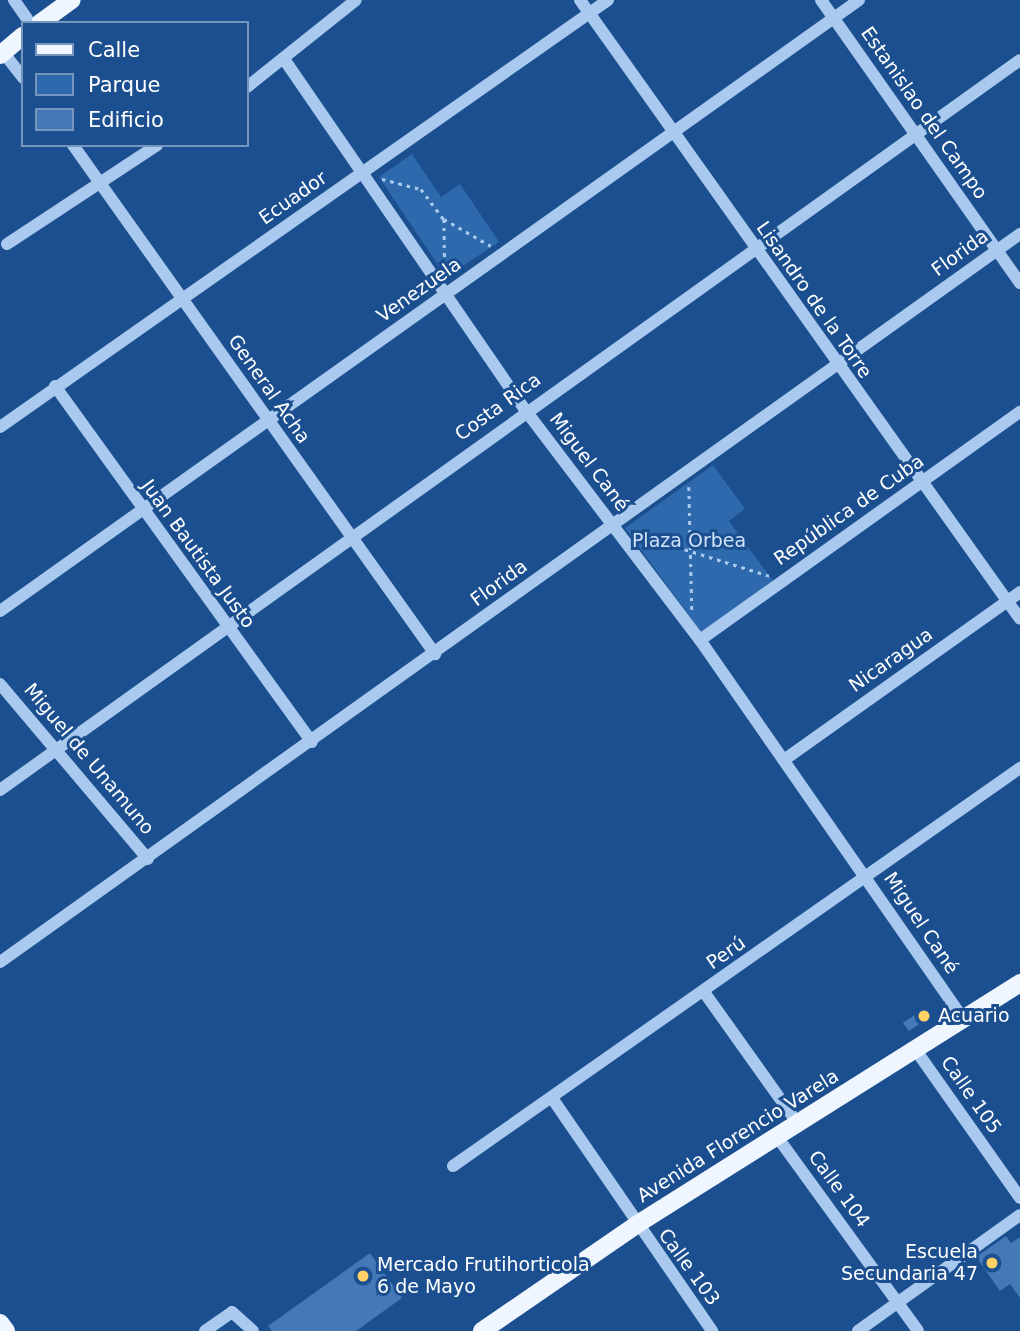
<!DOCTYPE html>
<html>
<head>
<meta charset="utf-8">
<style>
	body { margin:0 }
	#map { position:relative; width:1020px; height:1331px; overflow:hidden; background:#1b4f8f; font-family:"DejaVu Sans",sans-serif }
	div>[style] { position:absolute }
	.green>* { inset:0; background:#2e69ad }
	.building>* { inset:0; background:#4478b7 }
	.path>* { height:2.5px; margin-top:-1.25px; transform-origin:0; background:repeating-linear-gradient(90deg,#a9c9ee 0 3.5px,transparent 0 8.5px) }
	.minor>* { height:12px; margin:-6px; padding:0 6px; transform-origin:6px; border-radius:6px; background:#a9c9ee }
	.major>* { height:18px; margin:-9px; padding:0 9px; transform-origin:9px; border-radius:9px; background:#f0f6ff }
	.dots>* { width:19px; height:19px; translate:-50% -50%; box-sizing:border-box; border:4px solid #1b4f8f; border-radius:50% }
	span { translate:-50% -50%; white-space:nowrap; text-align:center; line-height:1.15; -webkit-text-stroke:6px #1b4f8f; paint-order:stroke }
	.street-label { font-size:19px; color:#fff }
	.park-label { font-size:19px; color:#cfe3fa }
	.poi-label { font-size:19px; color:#fff }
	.left { translate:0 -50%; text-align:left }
	.right { translate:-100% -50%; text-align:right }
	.legend { position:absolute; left:21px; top:21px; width:228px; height:126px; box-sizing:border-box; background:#1b4f8f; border:2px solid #7695bc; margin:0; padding:9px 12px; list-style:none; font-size:21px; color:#fff }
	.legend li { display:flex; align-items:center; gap:14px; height:35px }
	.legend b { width:35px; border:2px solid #7695bc }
</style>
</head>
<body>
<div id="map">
	<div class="green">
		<div style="clip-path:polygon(412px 154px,441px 197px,460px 184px,499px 242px,446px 277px,379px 177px)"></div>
		<div style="clip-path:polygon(713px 465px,745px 509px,729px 521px,776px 585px,702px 633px,625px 528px)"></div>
	</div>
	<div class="building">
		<div style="clip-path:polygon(925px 1008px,925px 1020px,909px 1031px,903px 1023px)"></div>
		<div style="clip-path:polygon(1006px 1236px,1011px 1243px,1020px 1237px,1020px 1298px,1010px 1284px,1000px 1291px,976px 1257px)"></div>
		<div style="clip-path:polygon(370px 1253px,402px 1298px,356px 1331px,272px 1331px,268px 1326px)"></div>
	</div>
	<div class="path">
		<div style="left:382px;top:179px;width:40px;rotate:14.4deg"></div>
		<div style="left:421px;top:189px;width:38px;rotate:53deg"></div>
		<div style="left:444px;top:219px;width:54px;rotate:29.9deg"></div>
		<div style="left:444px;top:219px;width:52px;rotate:88.9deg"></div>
		<div style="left:689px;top:487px;width:123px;rotate:88.6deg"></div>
		<div style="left:636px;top:534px;width:140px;rotate:17.4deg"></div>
	</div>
	<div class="minor">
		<div style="left:14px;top:0;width:28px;rotate:55deg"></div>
		<div style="left:580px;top:0;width:759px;rotate:54.59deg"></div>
		<div style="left:821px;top:0;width:346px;rotate:54.9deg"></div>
		<div style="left:3px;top:52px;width:33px;rotate:52deg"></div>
		<div style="left:286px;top:62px;width:424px;rotate:55.5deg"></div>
		<div style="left:526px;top:411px;width:288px;rotate:52.8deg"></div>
		<div style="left:700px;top:640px;width:461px;rotate:55.2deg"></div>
		<div style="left:247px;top:87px;width:139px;rotate:-38.6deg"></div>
		<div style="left:73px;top:145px;width:625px;rotate:54.58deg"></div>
		<div style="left:7px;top:244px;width:180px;rotate:-33.4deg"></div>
		<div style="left:55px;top:386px;width:439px;rotate:54.2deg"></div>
		<div style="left:0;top:427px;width:743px;rotate:-35.08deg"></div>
		<div style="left:0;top:611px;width:1054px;rotate:-35.42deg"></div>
		<div style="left:700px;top:640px;width:393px;rotate:-35.5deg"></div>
		<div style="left:0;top:684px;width:229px;rotate:49.8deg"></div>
		<div style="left:784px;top:760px;width:290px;rotate:-35.4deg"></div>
		<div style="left:0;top:790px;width:1254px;rotate:-35.59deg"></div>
		<div style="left:0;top:962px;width:1253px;rotate:-35.52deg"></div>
		<div style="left:704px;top:992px;width:162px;rotate:54.5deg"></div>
		<div style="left:915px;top:1049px;width:182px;rotate:54.8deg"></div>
		<div style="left:552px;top:1098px;width:283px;rotate:55.5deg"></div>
		<div style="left:778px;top:1138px;width:238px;rotate:54deg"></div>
		<div style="left:453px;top:1166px;width:693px;rotate:-35.07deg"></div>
		<div style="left:205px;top:1331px;width:33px;rotate:-35deg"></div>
		<div style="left:232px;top:1312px;width:28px;rotate:42deg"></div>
		<div style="left:858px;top:1331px;width:199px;rotate:-35.6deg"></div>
	</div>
	<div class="major">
		<div style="left:40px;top:23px;width:39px;rotate:-36deg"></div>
		<div style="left:0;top:55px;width:30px;rotate:-40deg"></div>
		<div style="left:0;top:1323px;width:10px;rotate:53deg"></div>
		<div style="left:482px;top:1331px;width:187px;rotate:-34.5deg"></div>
		<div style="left:636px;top:1225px;width:454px;rotate:-32.2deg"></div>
	</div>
	<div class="dots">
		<div style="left:924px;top:1016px;background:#ffd166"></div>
		<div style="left:992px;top:1263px;background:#ffd166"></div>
		<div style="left:363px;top:1276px;background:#ffd166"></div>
	</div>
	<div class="street-label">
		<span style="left:924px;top:113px;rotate:55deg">Estanislao del Campo</span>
		<span style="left:293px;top:198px;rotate:-35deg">Ecuador</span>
		<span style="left:960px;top:253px;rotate:-36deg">Florida</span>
		<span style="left:419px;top:290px;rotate:-35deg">Venezuela</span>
		<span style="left:814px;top:300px;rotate:55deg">Lisandro de la Torre</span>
		<span style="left:269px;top:389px;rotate:55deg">General Acha</span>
		<span style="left:498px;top:407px;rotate:-36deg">Costa Rica</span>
		<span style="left:589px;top:462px;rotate:53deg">Miguel Cané</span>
		<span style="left:849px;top:510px;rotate:-35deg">República de Cuba</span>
		<span style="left:198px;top:554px;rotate:54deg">Juan Bautista Justo</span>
		<span style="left:499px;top:583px;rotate:-36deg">Florida</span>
		<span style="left:891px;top:660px;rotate:-35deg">Nicaragua</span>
		<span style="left:89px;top:759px;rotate:50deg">Miguel de Unamuno</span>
		<span style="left:921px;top:923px;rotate:56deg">Miguel Cané</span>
		<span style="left:726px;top:953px;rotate:-35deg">Perú</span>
		<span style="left:971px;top:1095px;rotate:55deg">Calle 105</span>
		<span style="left:738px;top:1136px;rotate:-32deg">Avenida Florencio Varela</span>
		<span style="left:839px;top:1189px;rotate:54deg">Calle 104</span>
		<span style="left:689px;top:1267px;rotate:54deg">Calle 103</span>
	</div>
	<div class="park-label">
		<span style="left:689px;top:541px">Plaza Orbea</span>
	</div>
	<div class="poi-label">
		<span class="left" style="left:938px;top:1016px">Acuario</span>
		<span class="right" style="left:978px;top:1263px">Escuela<br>Secundaria 47</span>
		<span class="left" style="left:377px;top:1276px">Mercado Frutihorticola<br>6 de Mayo</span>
	</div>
	<ul class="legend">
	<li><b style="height:9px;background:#f0f6ff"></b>Calle</li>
	<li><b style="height:19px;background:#2e69ad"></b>Parque</li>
	<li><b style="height:19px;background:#4478b7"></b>Edificio</li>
	</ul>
</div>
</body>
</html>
